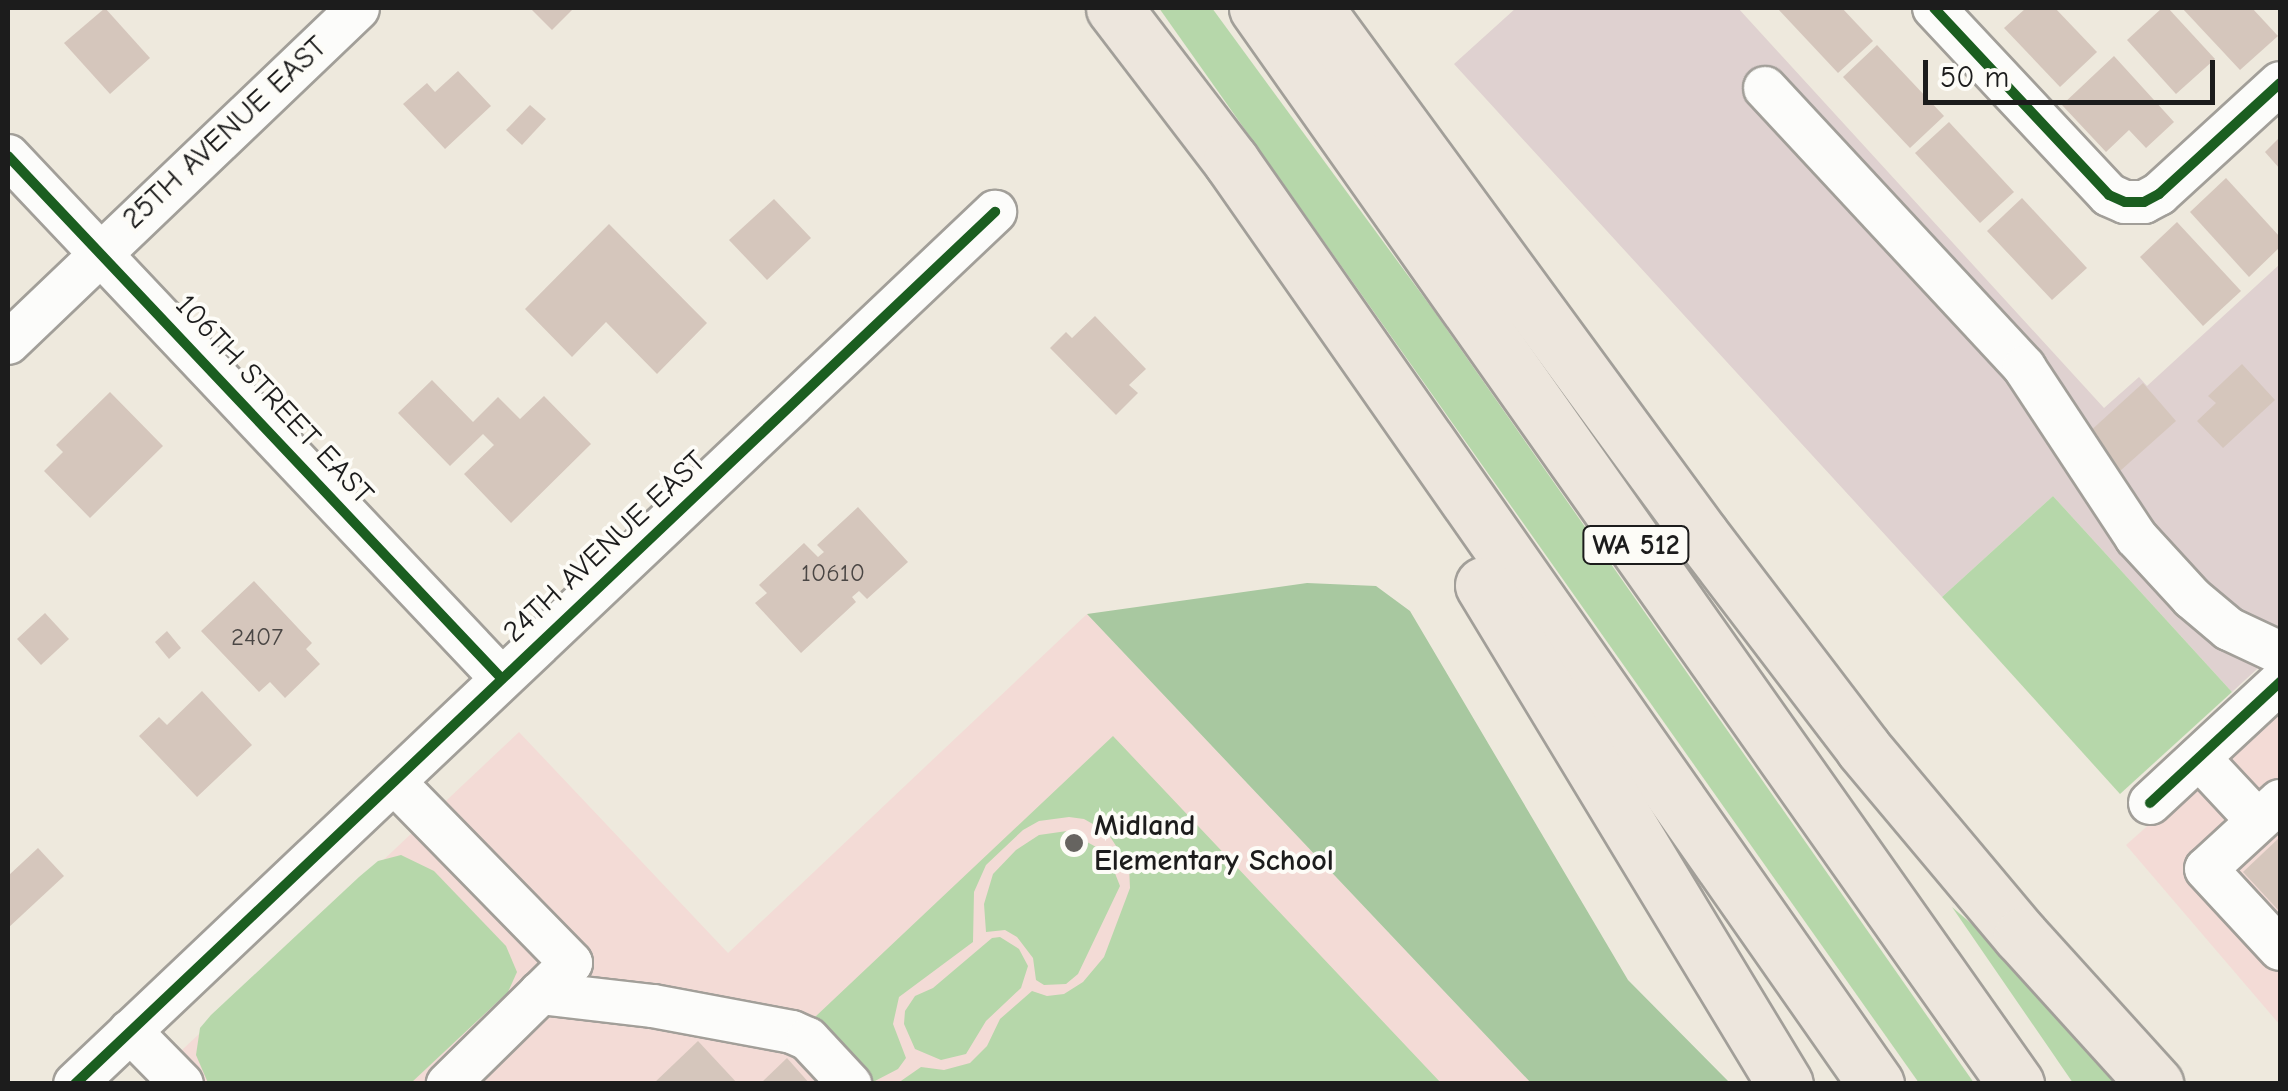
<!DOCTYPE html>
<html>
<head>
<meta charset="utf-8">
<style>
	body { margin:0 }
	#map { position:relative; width:2288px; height:1091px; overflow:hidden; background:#eee9dd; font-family:"Comic Neue",sans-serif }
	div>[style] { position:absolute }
	.built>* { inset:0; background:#f3dbd6 }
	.industrial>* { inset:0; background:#dfd1d0 }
	.green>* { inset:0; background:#b6d7aa }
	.forest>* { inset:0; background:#a8c8a0 }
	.building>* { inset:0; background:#d5c6bc }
	.roads { filter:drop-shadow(2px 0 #a29f99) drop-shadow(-2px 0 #a29f99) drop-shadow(0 2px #a29f99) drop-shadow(0 -2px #a29f99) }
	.minor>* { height:42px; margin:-21px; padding:0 21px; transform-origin:21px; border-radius:21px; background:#fcfcfa }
	.highway>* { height:55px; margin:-27.5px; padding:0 27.5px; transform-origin:27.5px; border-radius:27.5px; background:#ede6dd }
	.cycleway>* { height:10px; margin:-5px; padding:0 5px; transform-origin:5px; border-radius:5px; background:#1b5e20 }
	.dots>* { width:28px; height:28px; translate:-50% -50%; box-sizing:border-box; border:5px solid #fdfcf7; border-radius:50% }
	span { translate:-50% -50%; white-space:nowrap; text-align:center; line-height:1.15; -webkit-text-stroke:8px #fdfcf7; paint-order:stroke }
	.number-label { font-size:25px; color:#4a4644 }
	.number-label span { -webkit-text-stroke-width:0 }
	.shield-label span { padding:2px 8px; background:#fdfcf7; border:2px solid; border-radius:8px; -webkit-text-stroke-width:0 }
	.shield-label { font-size:28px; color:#1c1c1c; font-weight:700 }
	.street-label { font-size:30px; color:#1c1c1c }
	.poi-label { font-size:30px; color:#1c1c1c; font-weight:700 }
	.left { translate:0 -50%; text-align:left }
	.frame { position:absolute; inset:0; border:10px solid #1c1c1c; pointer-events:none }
	.scale { position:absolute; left:1923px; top:60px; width:292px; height:45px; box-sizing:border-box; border:5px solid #1c1c1c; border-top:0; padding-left:12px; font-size:30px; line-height:35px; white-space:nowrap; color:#1c1c1c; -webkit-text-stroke:8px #fdfcf7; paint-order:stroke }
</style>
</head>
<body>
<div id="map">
	<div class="built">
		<div style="clip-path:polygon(1087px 614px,1531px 1083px,146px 1084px,519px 732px,728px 953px)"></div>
		<div style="clip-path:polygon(2280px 708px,2280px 1025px,2126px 845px)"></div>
	</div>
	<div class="industrial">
		<div style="clip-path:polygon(1516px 8px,1738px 8px,2104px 408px,2139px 377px,2147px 386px,2280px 264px,2280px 648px,2232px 692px,2053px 496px,1942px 597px,1454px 64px)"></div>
	</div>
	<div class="green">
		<div style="clip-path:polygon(1159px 8px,1212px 8px,1434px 311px,1974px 1083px,1919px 1083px)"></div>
		<div style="clip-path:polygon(2053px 496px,2232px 692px,2120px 794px,1942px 597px)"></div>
		<div style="clip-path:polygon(1113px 736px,1441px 1083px,898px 1083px,921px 1067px,944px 1070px,970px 1063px,987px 1046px,1000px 1019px,1032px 991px,1047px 996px,1064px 994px,1083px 982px,1104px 957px,1130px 888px,1129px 866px,1107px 832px,1084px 819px,1069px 817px,1039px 821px,1023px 830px,986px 865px,974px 892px,973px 942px,899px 997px,893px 1024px,906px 1058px,898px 1069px,873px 1082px,815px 1017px)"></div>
		<div style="clip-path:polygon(1067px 831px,1107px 853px,1120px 886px,1078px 974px,1066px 984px,1044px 985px,1036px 980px,1033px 958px,1017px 937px,1005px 930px,986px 932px,984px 904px,993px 874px,1016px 850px,1039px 835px)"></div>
		<div style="clip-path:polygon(401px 855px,434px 871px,506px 946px,517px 972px,508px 992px,411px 1083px,208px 1083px,196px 1055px,200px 1028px,211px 1015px,359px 877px,378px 861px)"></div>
		<div style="clip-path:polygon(1952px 907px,1988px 938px,2116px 1083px,2073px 1083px)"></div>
		<div style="clip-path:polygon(1000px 937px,1019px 949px,1028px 966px,1021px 988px,986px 1021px,966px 1054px,941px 1060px,915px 1049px,904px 1024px,905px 1011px,915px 996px,933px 988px,992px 938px)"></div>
	</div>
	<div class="forest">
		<div style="clip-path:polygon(1307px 583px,1376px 586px,1410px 611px,1628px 980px,1730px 1083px,1531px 1083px,1087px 614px)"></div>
	</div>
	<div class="building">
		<div style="clip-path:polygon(105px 8px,150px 58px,110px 94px,64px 43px)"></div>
		<div style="clip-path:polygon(530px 8px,574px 8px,552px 30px)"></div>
		<div style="clip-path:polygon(1777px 8px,1842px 8px,1873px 41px,1838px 73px)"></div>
		<div style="clip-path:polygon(2026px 8px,2055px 8px,2097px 52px,2060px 87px,2004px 28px)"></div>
		<div style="clip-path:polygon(2162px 8px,2168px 8px,2215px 59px,2176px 94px,2127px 40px)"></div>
		<div style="clip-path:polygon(2182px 8px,2252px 8px,2278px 36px,2240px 70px)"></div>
		<div style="clip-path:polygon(1877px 45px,1944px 116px,1910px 148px,1843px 77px)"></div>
		<div style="clip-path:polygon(2114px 56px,2174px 122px,2146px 148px,2129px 130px,2106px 152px,2062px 105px)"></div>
		<div style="clip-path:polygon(458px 71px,491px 106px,445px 149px,403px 104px,427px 83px,435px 92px)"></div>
		<div style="clip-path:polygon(530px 105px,546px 119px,522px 145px,506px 130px)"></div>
		<div style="clip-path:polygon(1949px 122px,2014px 192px,1980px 223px,1915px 153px)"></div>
		<div style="clip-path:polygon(2280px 137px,2280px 169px,2265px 152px)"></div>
		<div style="clip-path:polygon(2226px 178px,2280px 237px,2280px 247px,2249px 277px,2190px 212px)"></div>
		<div style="clip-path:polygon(2022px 198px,2087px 268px,2052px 300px,1987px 231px)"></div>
		<div style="clip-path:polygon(774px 199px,811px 238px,767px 280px,729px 240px)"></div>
		<div style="clip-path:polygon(2177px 222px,2241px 291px,2203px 326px,2140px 257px)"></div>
		<div style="clip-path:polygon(609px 224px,707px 323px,657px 374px,606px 322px,572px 357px,525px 309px)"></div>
		<div style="clip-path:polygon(1095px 316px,1146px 369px,1129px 385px,1138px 393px,1116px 415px,1050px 348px,1066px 332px,1072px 338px)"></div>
		<div style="clip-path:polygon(2242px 364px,2275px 400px,2223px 448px,2197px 421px,2216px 403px,2208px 396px)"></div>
		<div style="clip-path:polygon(432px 380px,473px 422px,498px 397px,520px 419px,544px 396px,591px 444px,511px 523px,464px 474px,494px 445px,483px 434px,450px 466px,398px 413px)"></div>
		<div style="clip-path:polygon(2143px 383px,2176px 421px,2120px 471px,2087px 434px)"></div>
		<div style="clip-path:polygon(110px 392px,163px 446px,90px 518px,44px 471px,63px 452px,56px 445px)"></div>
		<div style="clip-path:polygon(858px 507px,908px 562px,867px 599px,859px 591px,852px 597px,856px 602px,801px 653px,755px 603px,767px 593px,759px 585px,804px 543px,818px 557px,824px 552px,817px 545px)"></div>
		<div style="clip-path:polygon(254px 581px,312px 643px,306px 649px,320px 664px,285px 698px,270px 682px,259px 692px,201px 631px)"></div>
		<div style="clip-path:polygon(45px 613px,69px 639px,41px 665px,17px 639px)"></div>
		<div style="clip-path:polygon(167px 631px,181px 648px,169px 659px,155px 642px)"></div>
		<div style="clip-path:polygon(202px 691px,252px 745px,197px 797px,139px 736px,159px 717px,167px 725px)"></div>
		<div style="clip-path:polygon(2280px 837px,2280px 912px,2243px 872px)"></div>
		<div style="clip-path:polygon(38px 848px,64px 876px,8px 928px,8px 876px)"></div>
		<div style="clip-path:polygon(698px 1041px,738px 1084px,653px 1084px)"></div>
		<div style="clip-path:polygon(787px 1058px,810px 1084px,760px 1084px)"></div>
	</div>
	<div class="roads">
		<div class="minor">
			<div style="left:1934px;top:8px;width:256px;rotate:46.9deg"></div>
			<div style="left:2109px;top:195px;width:17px;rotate:24deg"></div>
			<div style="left:2125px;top:202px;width:19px"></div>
			<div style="left:2144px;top:202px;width:17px;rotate:-28deg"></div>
			<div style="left:2159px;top:194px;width:164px;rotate:-42.5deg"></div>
			<div style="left:1765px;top:88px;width:381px;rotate:47.1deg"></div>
			<div style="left:2024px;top:367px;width:204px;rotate:56.6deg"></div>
			<div style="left:2136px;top:537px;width:83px;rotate:47.4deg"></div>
			<div style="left:2192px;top:598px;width:48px;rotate:40deg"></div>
			<div style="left:2229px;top:629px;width:56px;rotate:25.2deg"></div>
			<div style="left:8px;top:156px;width:719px;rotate:46.63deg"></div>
			<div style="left:8px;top:343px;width:484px;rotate:-43.7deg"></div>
			<div style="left:2199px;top:758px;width:86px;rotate:46.9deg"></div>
			<div style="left:394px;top:782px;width:253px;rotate:45.6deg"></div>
			<div style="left:571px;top:963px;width:173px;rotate:135.5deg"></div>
			<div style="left:2280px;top:801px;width:100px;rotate:137.4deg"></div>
			<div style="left:2206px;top:869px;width:109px;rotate:47.2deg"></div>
			<div style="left:2150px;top:803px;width:178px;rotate:-42.9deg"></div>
			<div style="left:540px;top:993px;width:114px;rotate:6.6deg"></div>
			<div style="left:653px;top:1006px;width:141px;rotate:10.6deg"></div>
			<div style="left:792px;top:1032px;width:17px;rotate:24deg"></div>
			<div style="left:808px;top:1039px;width:62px;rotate:47deg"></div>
			<div style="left:130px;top:1031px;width:74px;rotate:45.5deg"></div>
			<div style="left:75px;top:1084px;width:1268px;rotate:-43.47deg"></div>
		</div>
		<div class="highway">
			<div style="left:1114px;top:8px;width:193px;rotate:52.6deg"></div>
			<div style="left:1231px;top:161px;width:1126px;rotate:55.05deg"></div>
			<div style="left:1257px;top:8px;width:1317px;rotate:54.8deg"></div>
			<div style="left:1315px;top:8px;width:653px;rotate:53.78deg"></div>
			<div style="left:1701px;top:535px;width:268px;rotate:52.7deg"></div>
			<div style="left:1863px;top:748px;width:246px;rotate:50deg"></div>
			<div style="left:2021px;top:936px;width:200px;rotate:47.8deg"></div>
			<div style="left:1483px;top:585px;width:583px;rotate:58.82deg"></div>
		</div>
	</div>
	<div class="cycleway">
		<div style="left:1934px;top:8px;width:256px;rotate:46.9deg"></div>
		<div style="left:2109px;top:195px;width:17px;rotate:24deg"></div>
		<div style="left:2125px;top:202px;width:19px"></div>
		<div style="left:2144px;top:202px;width:17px;rotate:-28deg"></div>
		<div style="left:2159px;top:194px;width:164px;rotate:-42.5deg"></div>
		<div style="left:8px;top:156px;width:719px;rotate:46.63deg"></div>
		<div style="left:2150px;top:803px;width:178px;rotate:-42.9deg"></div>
		<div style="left:75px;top:1084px;width:1268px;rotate:-43.47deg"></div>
	</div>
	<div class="dots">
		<div style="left:1074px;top:843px;background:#666460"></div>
	</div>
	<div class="number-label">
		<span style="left:833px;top:573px">10610</span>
		<span style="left:257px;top:637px">2407</span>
	</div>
	<div class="shield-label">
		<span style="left:1636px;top:545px">WA 512</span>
	</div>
	<div class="street-label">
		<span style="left:225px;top:133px;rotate:-43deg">25TH AVENUE EAST</span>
		<span style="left:274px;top:400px;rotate:47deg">106TH STREET EAST</span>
		<span style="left:605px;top:547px;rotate:-43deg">24TH AVENUE EAST</span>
	</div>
	<div class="poi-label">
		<span class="left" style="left:1094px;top:843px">Midland<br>Elementary School</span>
	</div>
	<div class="frame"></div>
	<div class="scale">50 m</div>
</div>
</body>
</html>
